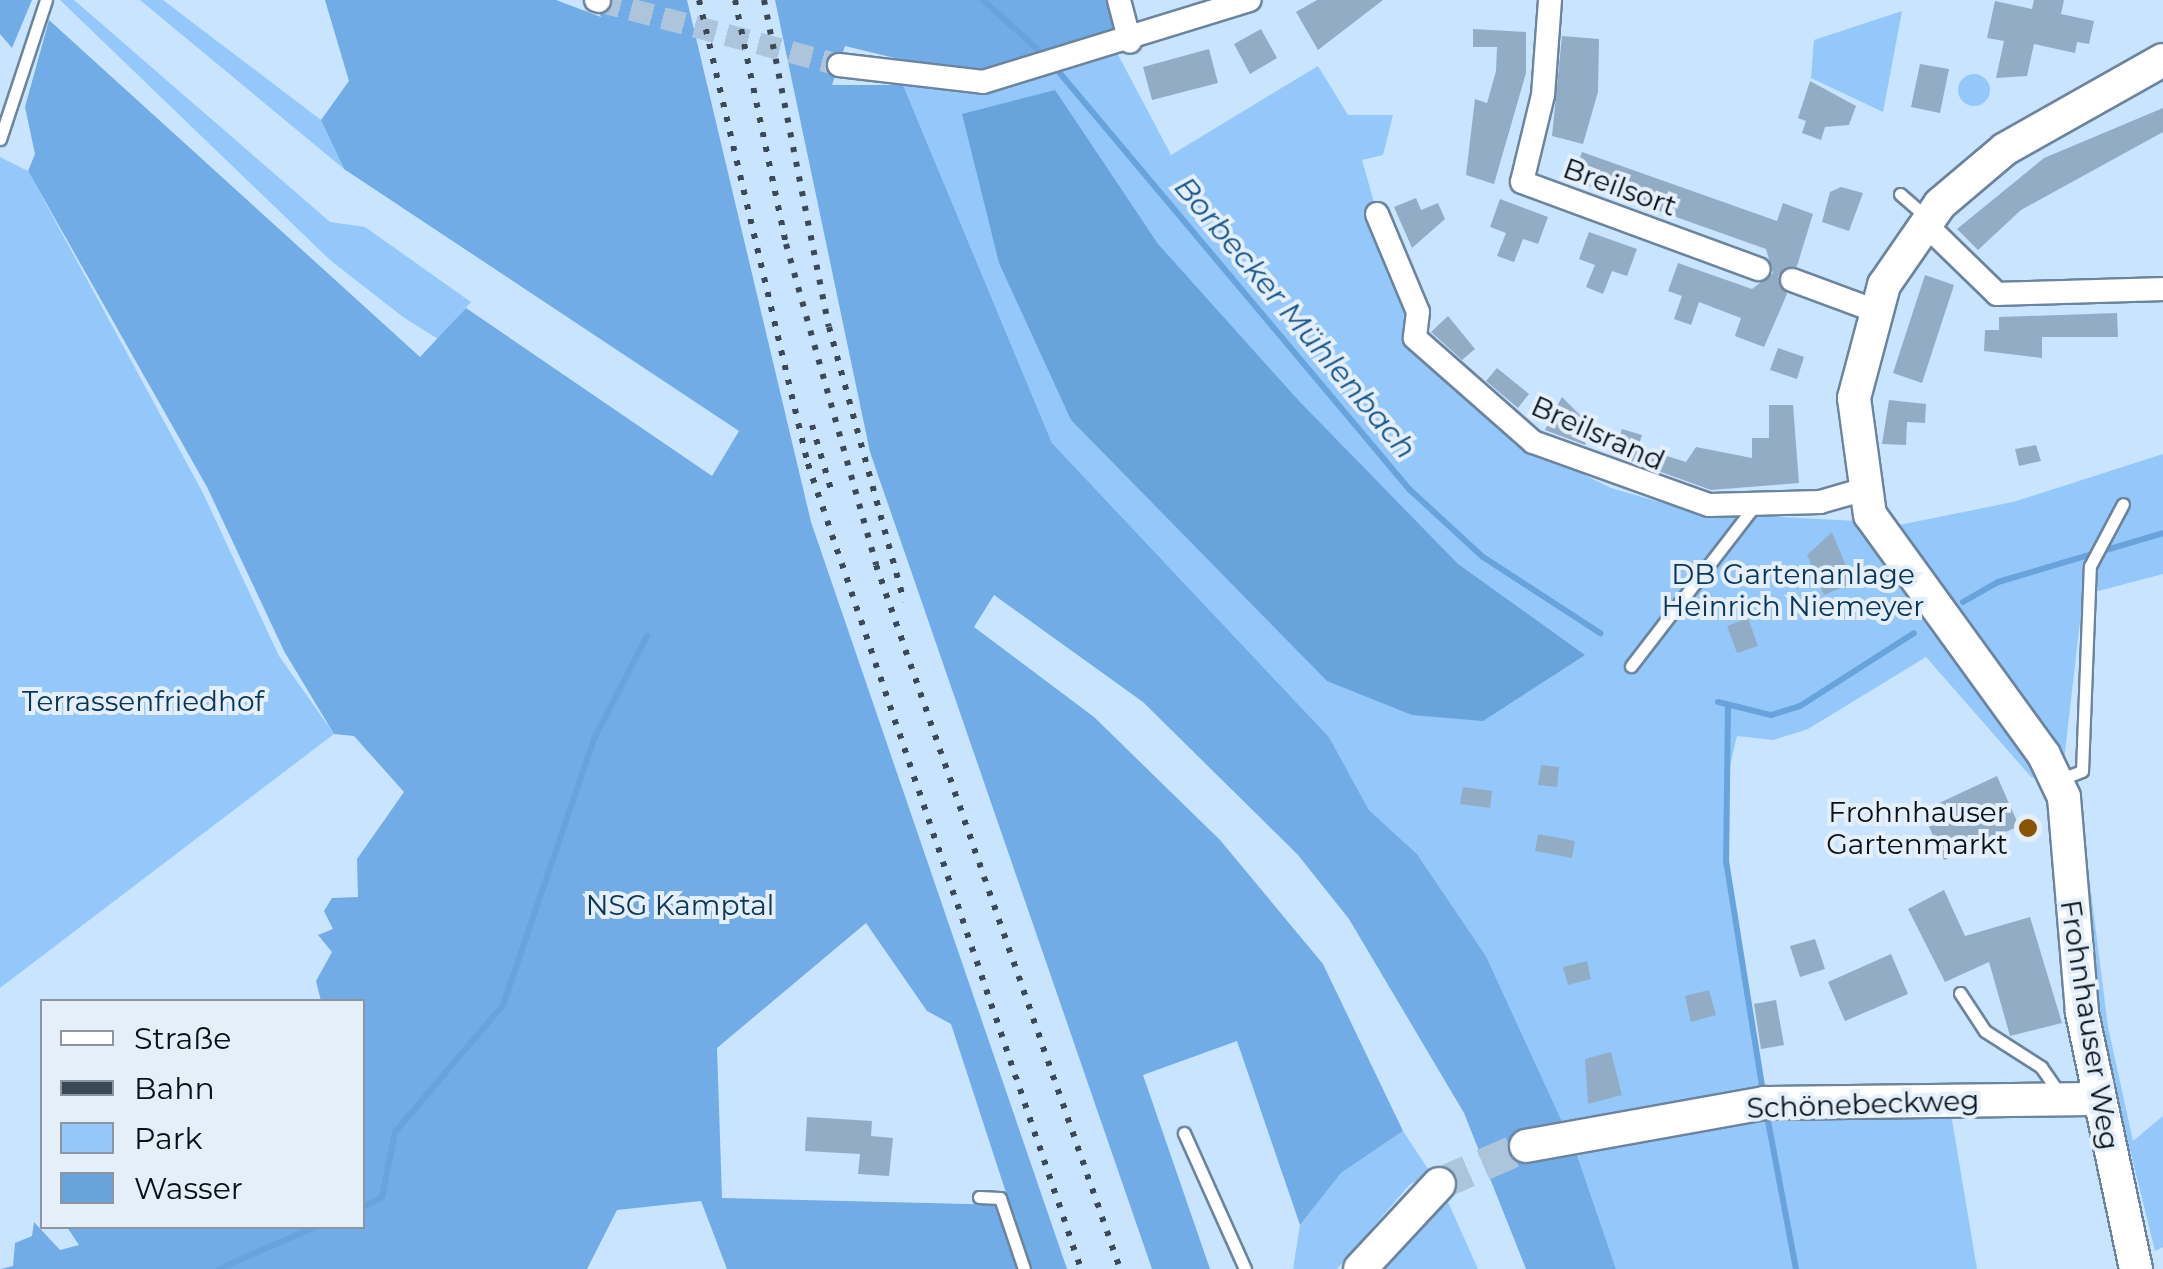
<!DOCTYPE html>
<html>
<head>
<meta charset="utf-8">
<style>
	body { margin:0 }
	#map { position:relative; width:2163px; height:1269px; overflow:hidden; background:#c9e4ff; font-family:Montserrat,sans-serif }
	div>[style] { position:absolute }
	.green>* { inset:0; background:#94c8fb }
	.round { border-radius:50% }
	.forest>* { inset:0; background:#71ace6 }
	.water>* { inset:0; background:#68a3dc }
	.stream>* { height:6px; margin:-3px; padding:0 3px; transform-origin:3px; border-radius:3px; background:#68a3dc }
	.building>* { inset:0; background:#93acc6 }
	.street-tunnel>* { height:22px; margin-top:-11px; transform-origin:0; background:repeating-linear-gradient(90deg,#acc4dc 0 22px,transparent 0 33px) }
	.secondary-tunnel>* { height:32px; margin-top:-16px; transform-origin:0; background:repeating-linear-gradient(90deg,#acc4dc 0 32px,transparent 0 48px) }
	.roads { filter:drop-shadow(2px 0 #6c849d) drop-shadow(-2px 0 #6c849d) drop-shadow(0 2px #6c849d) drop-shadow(0 -2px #6c849d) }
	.lane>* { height:11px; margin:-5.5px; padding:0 5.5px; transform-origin:5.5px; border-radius:5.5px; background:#fff }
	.street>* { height:22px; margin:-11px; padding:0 11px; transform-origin:11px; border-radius:11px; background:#fff }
	.secondary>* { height:32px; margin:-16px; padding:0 16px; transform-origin:16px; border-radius:16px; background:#fff }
	.rail>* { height:6px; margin-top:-3px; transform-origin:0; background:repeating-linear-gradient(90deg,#3b4956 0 5px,transparent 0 15px) }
	.dots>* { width:28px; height:28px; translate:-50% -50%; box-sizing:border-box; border:5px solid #e4effa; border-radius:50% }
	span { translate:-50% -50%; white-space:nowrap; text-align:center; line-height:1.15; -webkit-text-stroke:8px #e4effa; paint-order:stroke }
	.street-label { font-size:28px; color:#071018 }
	.park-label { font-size:28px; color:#08365b }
	.poi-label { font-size:28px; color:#071018 }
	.right { translate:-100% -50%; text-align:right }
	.water-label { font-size:30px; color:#15558b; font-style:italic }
	.legend { position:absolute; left:40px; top:999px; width:325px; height:230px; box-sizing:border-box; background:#e4effa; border:2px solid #8c96a0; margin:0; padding:12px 18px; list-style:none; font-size:30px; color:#071018 }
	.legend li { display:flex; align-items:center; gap:20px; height:50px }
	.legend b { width:50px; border:2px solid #8c96a0 }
</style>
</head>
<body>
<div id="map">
	<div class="green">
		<div style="clip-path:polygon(60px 0,74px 0,330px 222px,365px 227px,471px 302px,438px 339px,403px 317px,330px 260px)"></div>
		<div style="clip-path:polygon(140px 0,163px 0,321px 120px,344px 169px)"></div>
		<div style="clip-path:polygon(1902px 11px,1883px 112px,1811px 78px,1814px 40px)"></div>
		<div style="clip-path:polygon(1115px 49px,1171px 155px,1318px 66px,1348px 115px,1393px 115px,1383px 155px,1362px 160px,1409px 326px,1530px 448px,1611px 488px,1694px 512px,1856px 521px,2043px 771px,2032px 778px,1926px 657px,1808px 729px,1773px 740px,1737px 736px,1729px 770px,1724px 868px,1761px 1090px,1951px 1114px,1977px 1269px,1616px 1269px,1576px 1152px,1486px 956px,1417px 854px,1369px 810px,1329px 737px,1052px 443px,903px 85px,983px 86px)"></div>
		<div class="round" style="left:1958px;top:74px;width:32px;height:32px"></div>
		<div style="clip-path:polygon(0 157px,28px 171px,203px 493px,279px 656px,334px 734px,0 988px)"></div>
		<div style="clip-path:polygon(2163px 454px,2163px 574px,2083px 595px,2064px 761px,1894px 526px,2013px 502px)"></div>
		<div style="clip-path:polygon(2079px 796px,2108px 1027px,2133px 1141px,2163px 1116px,2163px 1247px,2155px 1251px,2100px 1028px)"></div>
		<div style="clip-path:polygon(1403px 1131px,1432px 1175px,1410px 1184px,1337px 1269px,1293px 1269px,1300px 1225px,1341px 1173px)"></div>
		<div style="clip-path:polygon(1443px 1191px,1478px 1269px,1375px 1269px)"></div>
	</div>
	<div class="forest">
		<div style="clip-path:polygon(0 0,32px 0,12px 48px,0 34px)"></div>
		<div style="clip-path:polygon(evenodd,325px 0,556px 0,601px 17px,595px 0,687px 0,811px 522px,1067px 1269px,727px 1269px,701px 1201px,617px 1210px,587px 1269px,0 1269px,13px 1266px,15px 1243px,32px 1236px,34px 1222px,60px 1250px,79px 1245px,67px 1227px,362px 1226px,362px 1002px,321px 1001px,316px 981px,332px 952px,318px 935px,333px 929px,324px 911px,332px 898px,358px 897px,357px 859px,404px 792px,354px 736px,334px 734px,284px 651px,207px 487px,28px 171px,35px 154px,25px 107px,49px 20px,420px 357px,466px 308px,712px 476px,739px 431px,344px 169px,321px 120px,349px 81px,325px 0,866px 923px,927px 1011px,951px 1024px,1010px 1205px,722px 1198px,717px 1048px,866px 923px)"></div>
		<div style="clip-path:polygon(775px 0,1117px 0,1128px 41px,982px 79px,845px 46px,832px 85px,903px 85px,1052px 443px,1329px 737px,1369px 810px,1417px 854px,1486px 956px,1576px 1152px,1616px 1269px,1526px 1269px,1464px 1113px,1349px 919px,1298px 855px,1143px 702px,994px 595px,974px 627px,1094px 717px,1220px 840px,1323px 964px,1403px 1131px,1341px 1173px,1300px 1225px,1237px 1041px,1143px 1075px,1210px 1269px,1152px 1269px,870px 452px)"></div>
	</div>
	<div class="water">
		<div style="clip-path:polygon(1055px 90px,1158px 244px,1299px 401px,1458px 564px,1585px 655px,1483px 721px,1412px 715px,1327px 681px,1071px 420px,999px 263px,962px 114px)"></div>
	</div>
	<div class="stream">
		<div style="left:983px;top:0;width:84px;rotate:42.1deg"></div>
		<div style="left:1053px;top:65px;width:554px;rotate:49.98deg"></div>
		<div style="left:1409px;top:489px;width:100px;rotate:42.6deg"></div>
		<div style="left:1483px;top:557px;width:140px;rotate:33deg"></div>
		<div style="left:1963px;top:602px;width:40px;rotate:-29.7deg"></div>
		<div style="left:1998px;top:582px;width:172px;rotate:-16.5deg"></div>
		<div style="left:1718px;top:702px;width:55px;rotate:13.8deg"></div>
		<div style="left:1771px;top:715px;width:30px;rotate:-17deg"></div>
		<div style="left:1800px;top:706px;width:135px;rotate:-32.6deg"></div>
		<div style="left:1728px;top:706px;width:155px;rotate:90.7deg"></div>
		<div style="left:1726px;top:861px;width:234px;rotate:80.9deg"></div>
		<div style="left:1768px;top:1121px;width:151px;rotate:79.3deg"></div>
		<div style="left:362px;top:1208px;width:23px;rotate:-29deg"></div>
		<div style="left:382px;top:1197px;width:66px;rotate:-78.7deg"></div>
		<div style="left:395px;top:1132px;width:167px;rotate:-49.6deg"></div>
		<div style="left:503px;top:1005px;width:281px;rotate:-71.1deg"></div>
		<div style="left:594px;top:739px;width:116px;rotate:-62.8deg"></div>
		<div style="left:219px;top:1269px;width:107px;rotate:-23.7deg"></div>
	</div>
	<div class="building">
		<div style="clip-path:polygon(1317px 0,1383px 0,1318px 50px,1296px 12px)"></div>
		<div style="clip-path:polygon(2034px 0,2064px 0,2061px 14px,2094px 21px,2089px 44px,2077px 42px,2075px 53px,2034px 44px,2027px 76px,1996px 78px,2004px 41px,1987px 38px,1995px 1px,2032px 9px)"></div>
		<div style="clip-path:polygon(1261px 29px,1277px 58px,1250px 74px,1234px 44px)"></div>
		<div style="clip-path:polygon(1473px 29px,1526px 32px,1526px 73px,1494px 184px,1466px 175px,1475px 99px,1487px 103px,1496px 71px,1497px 47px,1473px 47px)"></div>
		<div style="clip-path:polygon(1562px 36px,1599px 39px,1598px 92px,1583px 144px,1552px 136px)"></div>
		<div style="clip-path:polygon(1209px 49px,1218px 83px,1152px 100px,1143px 67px)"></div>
		<div style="clip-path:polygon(1920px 64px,1949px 69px,1940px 113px,1911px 107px)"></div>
		<div style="clip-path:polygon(1810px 81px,1856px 106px,1849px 125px,1825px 127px,1821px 140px,1802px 133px,1806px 121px,1798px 118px)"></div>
		<div style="clip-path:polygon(2163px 108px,2163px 132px,2021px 210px,1978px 250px,1957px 229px,2044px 158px)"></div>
		<div style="clip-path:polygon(1582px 152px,1777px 221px,1783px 203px,1813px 214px,1797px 266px,1778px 276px,1787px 294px,1764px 347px,1735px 336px,1741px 318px,1699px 302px,1691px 325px,1674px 319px,1682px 296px,1668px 291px,1678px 263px,1752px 289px,1773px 273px,1766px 249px,1572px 180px)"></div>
		<div style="clip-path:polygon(1841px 187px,1863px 193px,1849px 231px,1822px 222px,1830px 192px)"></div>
		<div style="clip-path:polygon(1416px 198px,1421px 210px,1438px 203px,1445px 219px,1412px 248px,1394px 207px)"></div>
		<div style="clip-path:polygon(1500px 199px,1548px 217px,1538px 244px,1523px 239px,1514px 262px,1497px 256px,1506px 233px,1490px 227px)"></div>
		<div style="clip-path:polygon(1589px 232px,1637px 249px,1627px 276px,1612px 271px,1603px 294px,1586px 287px,1595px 265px,1579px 259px)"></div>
		<div style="clip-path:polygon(1925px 275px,1954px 285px,1922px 383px,1893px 373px)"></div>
		<div style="clip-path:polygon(2117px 313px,2118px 337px,2042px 337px,2042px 358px,1984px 351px,1985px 330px,1999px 330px,1999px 317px)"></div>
		<div style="clip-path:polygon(1448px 316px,1475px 349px,1462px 360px,1431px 332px)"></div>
		<div style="clip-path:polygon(1778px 348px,1804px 357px,1797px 379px,1770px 370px)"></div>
		<div style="clip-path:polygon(1497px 368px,1529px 394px,1518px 408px,1486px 381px)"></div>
		<div style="clip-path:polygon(1562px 397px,1593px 428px,1585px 445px,1545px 430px)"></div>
		<div style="clip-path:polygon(1889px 400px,1926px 404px,1925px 423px,1907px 422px,1906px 445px,1882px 444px)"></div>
		<div style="clip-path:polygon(1769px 405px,1793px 405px,1799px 483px,1711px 490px,1614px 455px,1622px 429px,1642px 435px,1638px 447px,1686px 462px,1696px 447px,1752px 458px,1752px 438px,1769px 438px)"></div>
		<div style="clip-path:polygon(2036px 445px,2041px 461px,2019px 466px,2015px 449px)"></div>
		<div style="clip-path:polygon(1832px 532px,1853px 583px,1824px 595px,1807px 555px)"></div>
		<div style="clip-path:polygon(1748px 618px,1758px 646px,1737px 653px,1727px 626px)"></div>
		<div style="clip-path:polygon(1541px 765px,1559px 767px,1557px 787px,1538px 785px)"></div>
		<div style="clip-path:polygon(1997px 776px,2019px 826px,1944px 860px,1922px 811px)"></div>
		<div style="clip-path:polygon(1463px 787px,1492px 791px,1490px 808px,1460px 804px)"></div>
		<div style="clip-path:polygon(1538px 834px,1575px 841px,1572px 858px,1535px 851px)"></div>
		<div style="clip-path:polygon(1944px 890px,1965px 936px,2030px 917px,2062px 1023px,2010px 1036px,1989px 962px,1945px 982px,1908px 909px)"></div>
		<div style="clip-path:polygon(1815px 939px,1825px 969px,1800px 977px,1790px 946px)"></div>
		<div style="clip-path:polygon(1891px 954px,1908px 994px,1845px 1021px,1828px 982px)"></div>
		<div style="clip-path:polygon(1587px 961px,1591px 979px,1568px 985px,1563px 967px)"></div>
		<div style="clip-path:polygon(1709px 990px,1716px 1015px,1691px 1022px,1685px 996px)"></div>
		<div style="clip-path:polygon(1776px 1000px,1784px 1045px,1761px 1049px,1754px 1004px)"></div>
		<div style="clip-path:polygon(1611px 1052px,1622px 1095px,1588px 1104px,1585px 1059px)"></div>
		<div style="clip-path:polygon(807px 1117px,872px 1121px,871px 1136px,893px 1138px,889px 1176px,858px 1174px,860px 1154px,805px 1151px)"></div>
	</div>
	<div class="street-tunnel">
		<div style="left:599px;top:1px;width:248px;rotate:14.9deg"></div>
	</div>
	<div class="secondary-tunnel">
		<div style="left:1439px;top:1184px;width:95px;rotate:-23.6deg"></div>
	</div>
	<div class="roads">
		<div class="lane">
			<div style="left:0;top:139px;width:146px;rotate:-71.7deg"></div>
			<div style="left:1900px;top:194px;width:37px;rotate:41deg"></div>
			<div style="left:1631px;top:666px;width:202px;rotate:-52.4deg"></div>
			<div style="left:2061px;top:779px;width:22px;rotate:-21deg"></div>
			<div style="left:2082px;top:771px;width:205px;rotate:-87.8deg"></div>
			<div style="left:2090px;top:566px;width:70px;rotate:-62deg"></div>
			<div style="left:1960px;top:993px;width:45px;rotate:56.7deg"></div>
			<div style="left:1985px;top:1031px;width:67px;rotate:32.7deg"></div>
			<div style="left:2041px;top:1067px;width:35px;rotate:55deg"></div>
			<div style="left:1184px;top:1133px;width:149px;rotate:65.8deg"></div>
			<div style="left:979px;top:1197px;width:21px;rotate:3deg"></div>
			<div style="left:1000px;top:1198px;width:75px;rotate:71.3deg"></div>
		</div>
		<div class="street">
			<div style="left:596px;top:0;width:3px;rotate:18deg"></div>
			<div style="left:1119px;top:0;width:43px;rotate:75.3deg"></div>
			<div style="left:1550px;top:0;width:95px;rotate:94.2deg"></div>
			<div style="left:1543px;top:95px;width:89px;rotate:103.6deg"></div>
			<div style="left:1522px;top:182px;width:252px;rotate:20.2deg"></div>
			<div style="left:839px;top:65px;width:145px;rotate:6.7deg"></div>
			<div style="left:983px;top:82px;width:279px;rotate:-17.1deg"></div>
			<div style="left:1377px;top:214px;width:106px;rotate:67.3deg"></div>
			<div style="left:1418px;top:312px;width:26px;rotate:97deg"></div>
			<div style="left:1415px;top:338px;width:157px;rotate:41.4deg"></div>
			<div style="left:1533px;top:442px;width:187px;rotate:19.7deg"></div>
			<div style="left:1709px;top:505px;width:111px;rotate:-1.5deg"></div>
			<div style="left:1820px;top:502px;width:44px;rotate:-15.9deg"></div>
			<div style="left:1924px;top:223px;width:102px;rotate:44.2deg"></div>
			<div style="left:1997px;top:294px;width:166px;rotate:-1.7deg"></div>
			<div style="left:1792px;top:280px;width:86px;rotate:20.3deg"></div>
		</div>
		<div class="secondary">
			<div style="left:1526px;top:1146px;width:242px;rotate:-10.2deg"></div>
			<div style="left:1764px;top:1103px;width:333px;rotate:-0.7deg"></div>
			<div style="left:1360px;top:1269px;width:116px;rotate:-47.1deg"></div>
			<div style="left:2136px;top:1269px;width:263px;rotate:-101.9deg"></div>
			<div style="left:2082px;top:1012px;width:216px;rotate:-94.8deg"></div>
			<div style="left:2064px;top:797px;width:47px;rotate:-115.5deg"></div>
			<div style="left:2044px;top:755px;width:296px;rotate:-125.9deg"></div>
			<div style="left:1870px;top:515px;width:118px;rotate:-97.8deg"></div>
			<div style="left:1854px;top:398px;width:117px;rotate:-75.1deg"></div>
			<div style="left:1884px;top:285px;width:98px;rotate:-55.3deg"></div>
			<div style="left:1940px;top:204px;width:85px;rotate:-40.2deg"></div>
			<div style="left:2005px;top:149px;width:181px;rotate:-29.4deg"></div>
		</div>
	</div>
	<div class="rail">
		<div style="left:699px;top:0;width:477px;rotate:76.8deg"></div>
		<div style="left:808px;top:464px;width:850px;rotate:71.27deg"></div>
		<div style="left:735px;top:0;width:249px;rotate:78.2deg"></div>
		<div style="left:786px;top:244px;width:333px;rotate:74.3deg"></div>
		<div style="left:876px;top:565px;width:745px;rotate:70.88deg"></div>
		<div style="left:764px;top:0;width:333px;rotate:78.8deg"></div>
		<div style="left:829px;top:327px;width:285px;rotate:74.7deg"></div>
		<div style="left:812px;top:425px;width:71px;rotate:73.6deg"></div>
	</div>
	<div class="dots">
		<div style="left:2028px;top:828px;background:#895400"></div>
	</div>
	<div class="street-label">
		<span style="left:1620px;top:187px;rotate:20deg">Breilsort</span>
		<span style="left:1598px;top:433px;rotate:24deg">Breilsrand</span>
		<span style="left:2090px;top:1025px;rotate:81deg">Frohnhauser Weg</span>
		<span style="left:1863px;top:1104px;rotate:-2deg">Schönebeckweg</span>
	</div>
	<div class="park-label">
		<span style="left:1793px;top:590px">DB Gartenanlage<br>Heinrich Niemeyer</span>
		<span style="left:143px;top:701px">Terrassenfriedhof</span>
		<span style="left:680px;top:905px">NSG Kamptal</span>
	</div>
	<div class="poi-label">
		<span class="right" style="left:2008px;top:828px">Frohnhauser<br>Gartenmarkt</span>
	</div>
	<div class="water-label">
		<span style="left:1295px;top:318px;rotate:50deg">Borbecker Mühlenbach</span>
	</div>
	<ul class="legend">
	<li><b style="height:12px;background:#fff"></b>Straße</li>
	<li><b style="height:12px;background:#3b4956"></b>Bahn</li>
	<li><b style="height:28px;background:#94c8fb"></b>Park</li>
	<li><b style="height:28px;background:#68a3dc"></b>Wasser</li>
	</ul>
</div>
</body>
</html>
